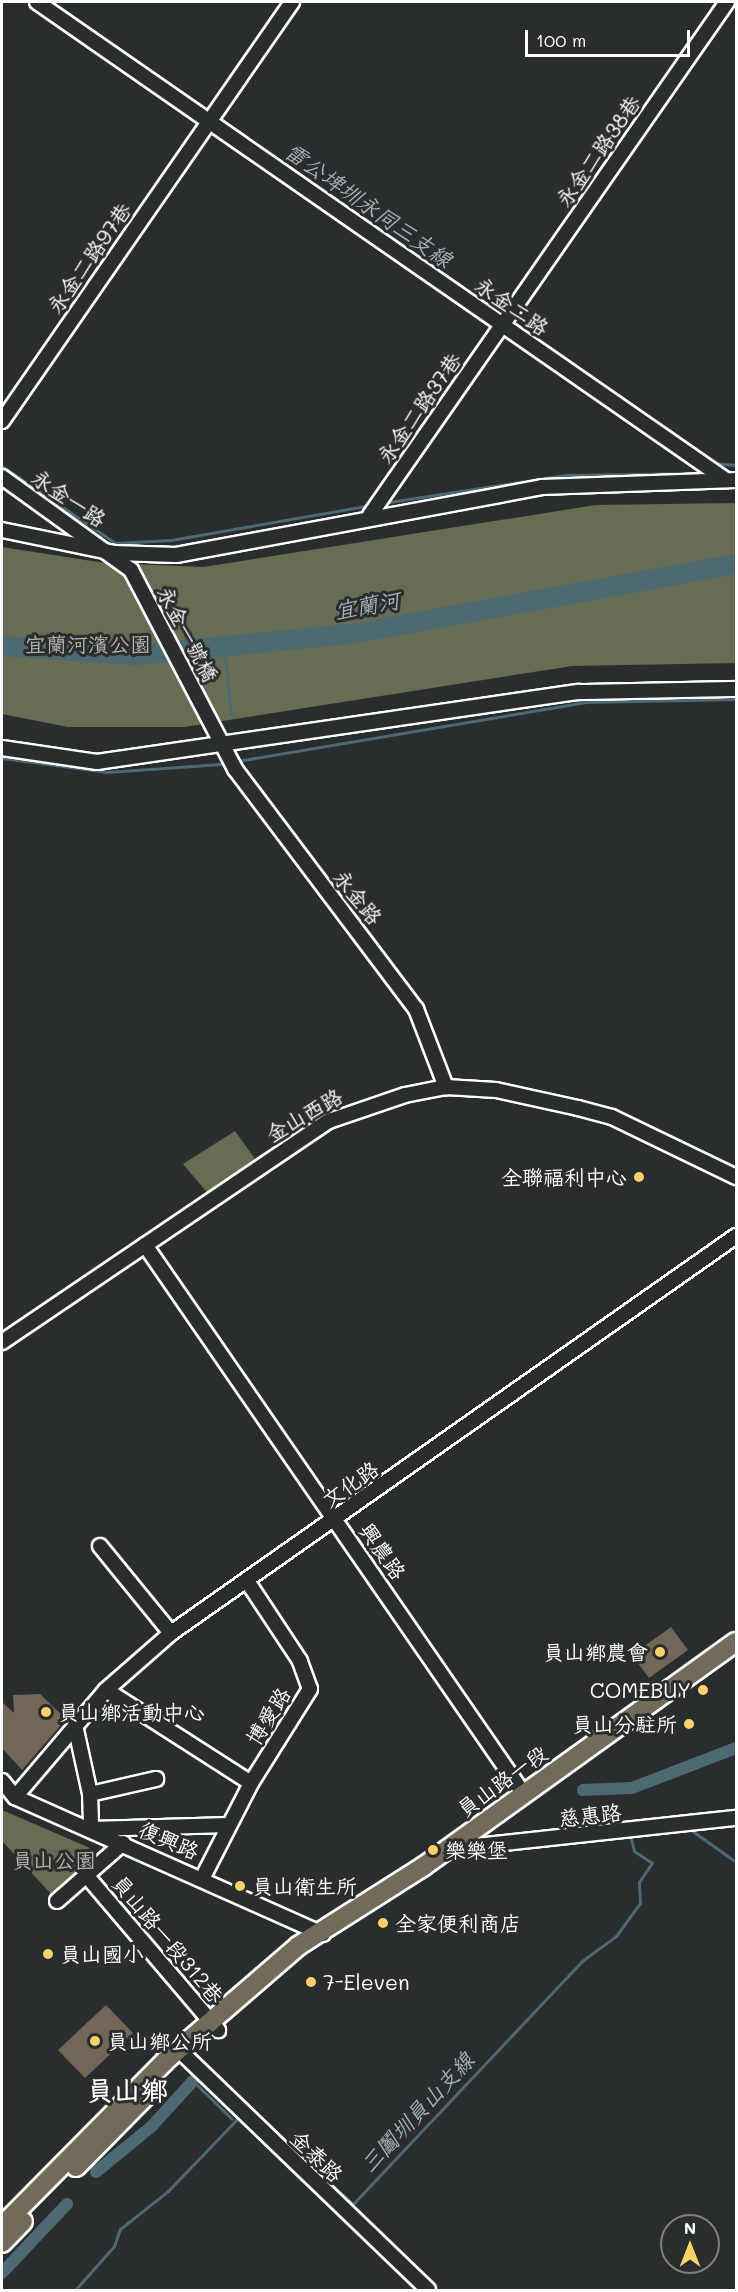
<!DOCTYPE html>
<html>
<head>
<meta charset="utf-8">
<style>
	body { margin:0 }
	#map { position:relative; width:738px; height:2292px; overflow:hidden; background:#2a2d2e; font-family:Mali,"LXGW WenKai TC",sans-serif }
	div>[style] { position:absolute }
	.green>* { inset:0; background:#666d53 }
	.stream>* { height:3px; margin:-1.5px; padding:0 1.5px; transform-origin:1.5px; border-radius:1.5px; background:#4d6972 }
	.canal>* { height:12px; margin:-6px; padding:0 6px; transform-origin:6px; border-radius:6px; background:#4d6972 }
	.river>* { height:20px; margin:-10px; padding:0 10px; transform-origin:10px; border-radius:10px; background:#4d6972 }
	.building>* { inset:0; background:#716658 }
	.roads { filter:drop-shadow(2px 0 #fff) drop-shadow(-2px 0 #fff) drop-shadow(0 2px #fff) drop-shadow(0 -2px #fff) }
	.minor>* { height:14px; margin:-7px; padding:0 7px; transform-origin:7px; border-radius:7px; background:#2a2d2e }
	.major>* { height:18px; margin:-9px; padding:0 9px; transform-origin:9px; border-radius:9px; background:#726b5a }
	.dots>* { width:16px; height:16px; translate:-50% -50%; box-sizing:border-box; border:3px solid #2a2d2e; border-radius:50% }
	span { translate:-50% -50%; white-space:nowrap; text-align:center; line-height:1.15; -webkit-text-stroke:6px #2a2d2e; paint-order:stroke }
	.street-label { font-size:21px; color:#fff }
	.park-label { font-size:21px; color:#b2b6a9 }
	.poi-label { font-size:21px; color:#fff }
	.right { translate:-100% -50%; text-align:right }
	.left { translate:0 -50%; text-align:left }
	.water-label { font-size:22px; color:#a6b4b8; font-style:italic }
	.district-label { font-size:27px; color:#fff; font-weight:700 }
	.frame { position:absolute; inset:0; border:3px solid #fff; pointer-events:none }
	.north { position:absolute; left:660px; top:2214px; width:60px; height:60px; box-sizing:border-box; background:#2a2d2e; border:2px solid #7f8182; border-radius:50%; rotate:0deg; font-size:16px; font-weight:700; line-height:24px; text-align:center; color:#fff }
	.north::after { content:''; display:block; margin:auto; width:21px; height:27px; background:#ffd166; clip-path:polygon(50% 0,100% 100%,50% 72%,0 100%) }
	.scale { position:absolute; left:525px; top:30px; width:165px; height:27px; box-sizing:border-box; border:3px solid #fff; border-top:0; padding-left:8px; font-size:18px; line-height:21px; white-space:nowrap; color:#fff; -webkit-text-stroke:4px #2a2d2e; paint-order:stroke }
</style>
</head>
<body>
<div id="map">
	<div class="green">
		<div style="clip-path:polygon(736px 503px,736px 663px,572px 666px,184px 727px,68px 727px,2px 714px,2px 547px,105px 563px,203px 567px,596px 505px)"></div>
		<div style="clip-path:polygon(235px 1131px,258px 1163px,210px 1196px,183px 1164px)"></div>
		<div style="clip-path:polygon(2px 1810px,90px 1848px,85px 1856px,91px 1863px,52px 1895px,2px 1841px)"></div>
	</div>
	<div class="stream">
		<div style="left:49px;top:2px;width:45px;rotate:35.1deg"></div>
		<div style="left:712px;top:463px;width:24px;rotate:5deg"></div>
		<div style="left:2px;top:466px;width:135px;rotate:34.2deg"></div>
		<div style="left:729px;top:473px;width:7px"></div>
		<div style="left:389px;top:502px;width:179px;rotate:-8.7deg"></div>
		<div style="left:566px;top:475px;width:135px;rotate:-0.8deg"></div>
		<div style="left:114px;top:543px;width:57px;rotate:-3deg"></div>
		<div style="left:171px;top:540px;width:198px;rotate:-9.9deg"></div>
		<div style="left:225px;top:656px;width:59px;rotate:84.2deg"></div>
		<div style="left:2px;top:758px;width:106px;rotate:7.6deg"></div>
		<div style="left:107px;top:772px;width:114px;rotate:-4deg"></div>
		<div style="left:237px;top:761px;width:354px;rotate:-9.6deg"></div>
		<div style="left:586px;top:702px;width:150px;rotate:-1.1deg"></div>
		<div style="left:688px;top:1828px;width:59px;rotate:35.3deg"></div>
		<div style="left:193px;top:2081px;width:54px;rotate:44.3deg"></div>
		<div style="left:287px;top:2145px;width:89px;rotate:41.8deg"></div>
		<div style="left:353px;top:2204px;width:334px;rotate:-46.7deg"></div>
		<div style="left:582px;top:1961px;width:42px;rotate:-36.3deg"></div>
		<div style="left:616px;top:1936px;width:41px;rotate:-54deg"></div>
		<div style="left:640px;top:1903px;width:21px;rotate:-93deg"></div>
		<div style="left:639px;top:1882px;width:23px;rotate:-56deg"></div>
		<div style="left:652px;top:1863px;width:22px;rotate:-146deg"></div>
		<div style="left:634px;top:1851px;width:16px;rotate:-104deg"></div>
		<div style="left:75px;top:2290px;width:59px;rotate:-48.4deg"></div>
		<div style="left:114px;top:2246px;width:18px;rotate:-71deg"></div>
		<div style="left:120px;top:2229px;width:61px;rotate:-38.4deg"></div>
		<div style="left:168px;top:2191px;width:105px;rotate:-46.2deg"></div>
	</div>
	<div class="canal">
		<div style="left:583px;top:1790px;width:49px;rotate:-2.3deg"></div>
		<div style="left:632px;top:1788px;width:111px;rotate:-21deg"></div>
		<div style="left:96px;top:2172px;width:72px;rotate:-39.4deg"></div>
		<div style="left:152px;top:2126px;width:61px;rotate:-47.7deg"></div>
		<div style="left:2px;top:2273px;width:95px;rotate:-46.7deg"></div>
	</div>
	<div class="river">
		<div style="left:2px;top:646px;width:133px;rotate:3.9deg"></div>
		<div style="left:135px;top:655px;width:217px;rotate:-5.6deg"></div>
		<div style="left:351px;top:634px;width:391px;rotate:-10.3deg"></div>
	</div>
	<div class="building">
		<div style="clip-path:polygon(671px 1627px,688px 1650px,649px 1678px,632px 1655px)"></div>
		<div style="clip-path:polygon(40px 1694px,66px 1719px,22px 1770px,2px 1748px,2px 1702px,14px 1713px,13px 1695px)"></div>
		<div style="clip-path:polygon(106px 2005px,133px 2033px,85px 2078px,58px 2050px)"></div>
	</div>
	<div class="roads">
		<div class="minor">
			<div style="left:37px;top:2px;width:839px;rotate:34.75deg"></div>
			<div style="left:2px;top:421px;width:510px;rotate:-55.31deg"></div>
			<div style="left:2px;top:477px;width:159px;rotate:35.8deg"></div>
			<div style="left:131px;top:570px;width:225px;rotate:62.4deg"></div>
			<div style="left:235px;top:769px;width:301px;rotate:53deg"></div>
			<div style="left:416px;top:1009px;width:84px;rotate:69deg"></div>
			<div style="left:370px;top:515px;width:625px;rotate:-55.17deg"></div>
			<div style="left:2px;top:530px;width:114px;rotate:11.6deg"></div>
			<div style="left:114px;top:553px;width:62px;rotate:1.8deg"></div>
			<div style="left:176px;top:555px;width:372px;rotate:-10.5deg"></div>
			<div style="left:542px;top:487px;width:194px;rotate:-2.1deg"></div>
			<div style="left:2px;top:748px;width:96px;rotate:8.4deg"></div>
			<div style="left:97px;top:762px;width:487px;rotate:-8.3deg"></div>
			<div style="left:579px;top:692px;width:157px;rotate:-1.1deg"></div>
			<div style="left:145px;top:1245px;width:666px;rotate:55.4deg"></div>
			<div style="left:2px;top:1342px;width:395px;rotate:-34.1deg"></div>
			<div style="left:329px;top:1121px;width:80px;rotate:-18.9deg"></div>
			<div style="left:405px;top:1095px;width:42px;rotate:-11deg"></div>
			<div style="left:446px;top:1087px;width:50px;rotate:3.4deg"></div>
			<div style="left:496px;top:1090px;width:84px;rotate:12.4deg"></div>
			<div style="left:578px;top:1108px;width:35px;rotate:15deg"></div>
			<div style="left:612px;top:1117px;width:138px;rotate:25.8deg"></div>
			<div style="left:100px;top:1546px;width:112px;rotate:50.8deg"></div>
			<div style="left:106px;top:1690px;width:172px;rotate:32.7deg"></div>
			<div style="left:75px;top:1725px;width:71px;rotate:77.7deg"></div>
			<div style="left:90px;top:1794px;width:35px;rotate:88deg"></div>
			<div style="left:91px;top:1829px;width:138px;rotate:-1.7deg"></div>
			<div style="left:2px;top:1781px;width:21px;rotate:51deg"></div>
			<div style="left:15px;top:1797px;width:337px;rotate:24deg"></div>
			<div style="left:90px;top:1794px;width:68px;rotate:-12.8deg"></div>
			<div style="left:15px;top:1797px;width:140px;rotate:-49.6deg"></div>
			<div style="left:106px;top:1690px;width:86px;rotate:-41.2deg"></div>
			<div style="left:171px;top:1633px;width:691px;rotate:-35.09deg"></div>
			<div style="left:449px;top:1849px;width:289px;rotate:-6.2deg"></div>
			<div style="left:86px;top:1875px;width:204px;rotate:49.6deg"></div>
			<div style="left:203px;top:1877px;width:106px;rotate:-62.9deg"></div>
			<div style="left:251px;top:1783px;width:111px;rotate:-57.9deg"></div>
			<div style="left:310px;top:1689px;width:30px;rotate:-110deg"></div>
			<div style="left:300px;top:1661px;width:96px;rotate:-123.5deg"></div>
			<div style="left:57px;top:1901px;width:88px;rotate:-41.3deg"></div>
			<div style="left:178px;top:2049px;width:347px;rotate:43.9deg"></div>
		</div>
		<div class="major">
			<div style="left:76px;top:2167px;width:98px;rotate:-45.4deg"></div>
			<div style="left:2px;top:2226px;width:232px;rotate:-45.3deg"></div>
			<div style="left:165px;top:2061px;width:176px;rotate:-40.8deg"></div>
			<div style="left:298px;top:1946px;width:149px;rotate:-32.4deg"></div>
			<div style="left:424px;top:1866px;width:384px;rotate:-35.7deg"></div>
			<div style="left:2px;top:2243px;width:30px;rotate:-46deg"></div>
		</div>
	</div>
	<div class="dots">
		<div style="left:639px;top:1177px;background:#ffd166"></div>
		<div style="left:660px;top:1652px;background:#ffd166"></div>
		<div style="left:703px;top:1690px;background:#ffd166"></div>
		<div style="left:46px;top:1712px;background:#ffd166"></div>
		<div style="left:689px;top:1724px;background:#ffd166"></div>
		<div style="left:433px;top:1850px;background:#ffd166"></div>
		<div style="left:240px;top:1886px;background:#ffd166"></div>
		<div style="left:383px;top:1923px;background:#ffd166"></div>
		<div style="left:48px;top:1954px;background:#ffd166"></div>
		<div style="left:311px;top:1982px;background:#ffd166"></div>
		<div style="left:95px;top:2041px;background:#ffd166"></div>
	</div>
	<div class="street-label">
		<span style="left:598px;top:151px;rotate:-55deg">永金二路38巷</span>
		<span style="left:89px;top:258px;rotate:-55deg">永金二路97巷</span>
		<span style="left:512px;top:306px;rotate:35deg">永金二路</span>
		<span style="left:419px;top:408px;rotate:-55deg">永金二路37巷</span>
		<span style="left:69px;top:498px;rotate:34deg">永金一路</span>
		<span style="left:188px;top:634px;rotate:62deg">永金一號橋</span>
		<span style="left:358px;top:897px;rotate:51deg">永金路</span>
		<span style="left:304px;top:1115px;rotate:-30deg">金山西路</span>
		<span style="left:350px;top:1484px;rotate:-35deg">文化路</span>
		<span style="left:383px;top:1551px;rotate:55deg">興農路</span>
		<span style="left:268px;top:1716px;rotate:-58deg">博愛路</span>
		<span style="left:502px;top:1781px;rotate:-36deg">員山路一段</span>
		<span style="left:590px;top:1815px;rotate:-6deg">慈惠路</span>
		<span style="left:169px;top:1840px;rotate:23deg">復興路</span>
		<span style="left:168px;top:1939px;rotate:50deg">員山路一段312巷</span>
		<span style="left:317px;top:2156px;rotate:44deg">金泰路</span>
	</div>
	<div class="park-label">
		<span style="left:88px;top:644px">宜蘭河濱公園</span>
		<span style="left:54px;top:1860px">員山公園</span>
	</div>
	<div class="poi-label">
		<span class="right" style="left:627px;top:1177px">全聯福利中心</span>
		<span class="right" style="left:648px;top:1652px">員山鄉農會</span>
		<span class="right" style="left:691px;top:1690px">COMEBUY</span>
		<span class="left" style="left:58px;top:1712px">員山鄉活動中心</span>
		<span class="right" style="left:677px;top:1724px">員山分駐所</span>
		<span class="left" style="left:445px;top:1850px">樂樂堡</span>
		<span class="left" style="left:252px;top:1886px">員山衛生所</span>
		<span class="left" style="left:395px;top:1923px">全家便利商店</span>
		<span class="left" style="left:60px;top:1954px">員山國小</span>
		<span class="left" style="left:323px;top:1982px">7-Eleven</span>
		<span class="left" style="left:107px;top:2041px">員山鄉公所</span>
	</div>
	<div class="water-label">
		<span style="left:369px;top:205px;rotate:35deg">雷公埤圳永同三支線</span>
		<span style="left:367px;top:605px;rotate:-10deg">宜蘭河</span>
		<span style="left:417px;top:2112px;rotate:-47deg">三鬮圳員山支線</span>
	</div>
	<div class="district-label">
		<span style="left:127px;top:2090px">員山鄉</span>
	</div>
	<div class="frame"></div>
	<div class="north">N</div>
	<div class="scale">100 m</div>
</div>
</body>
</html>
